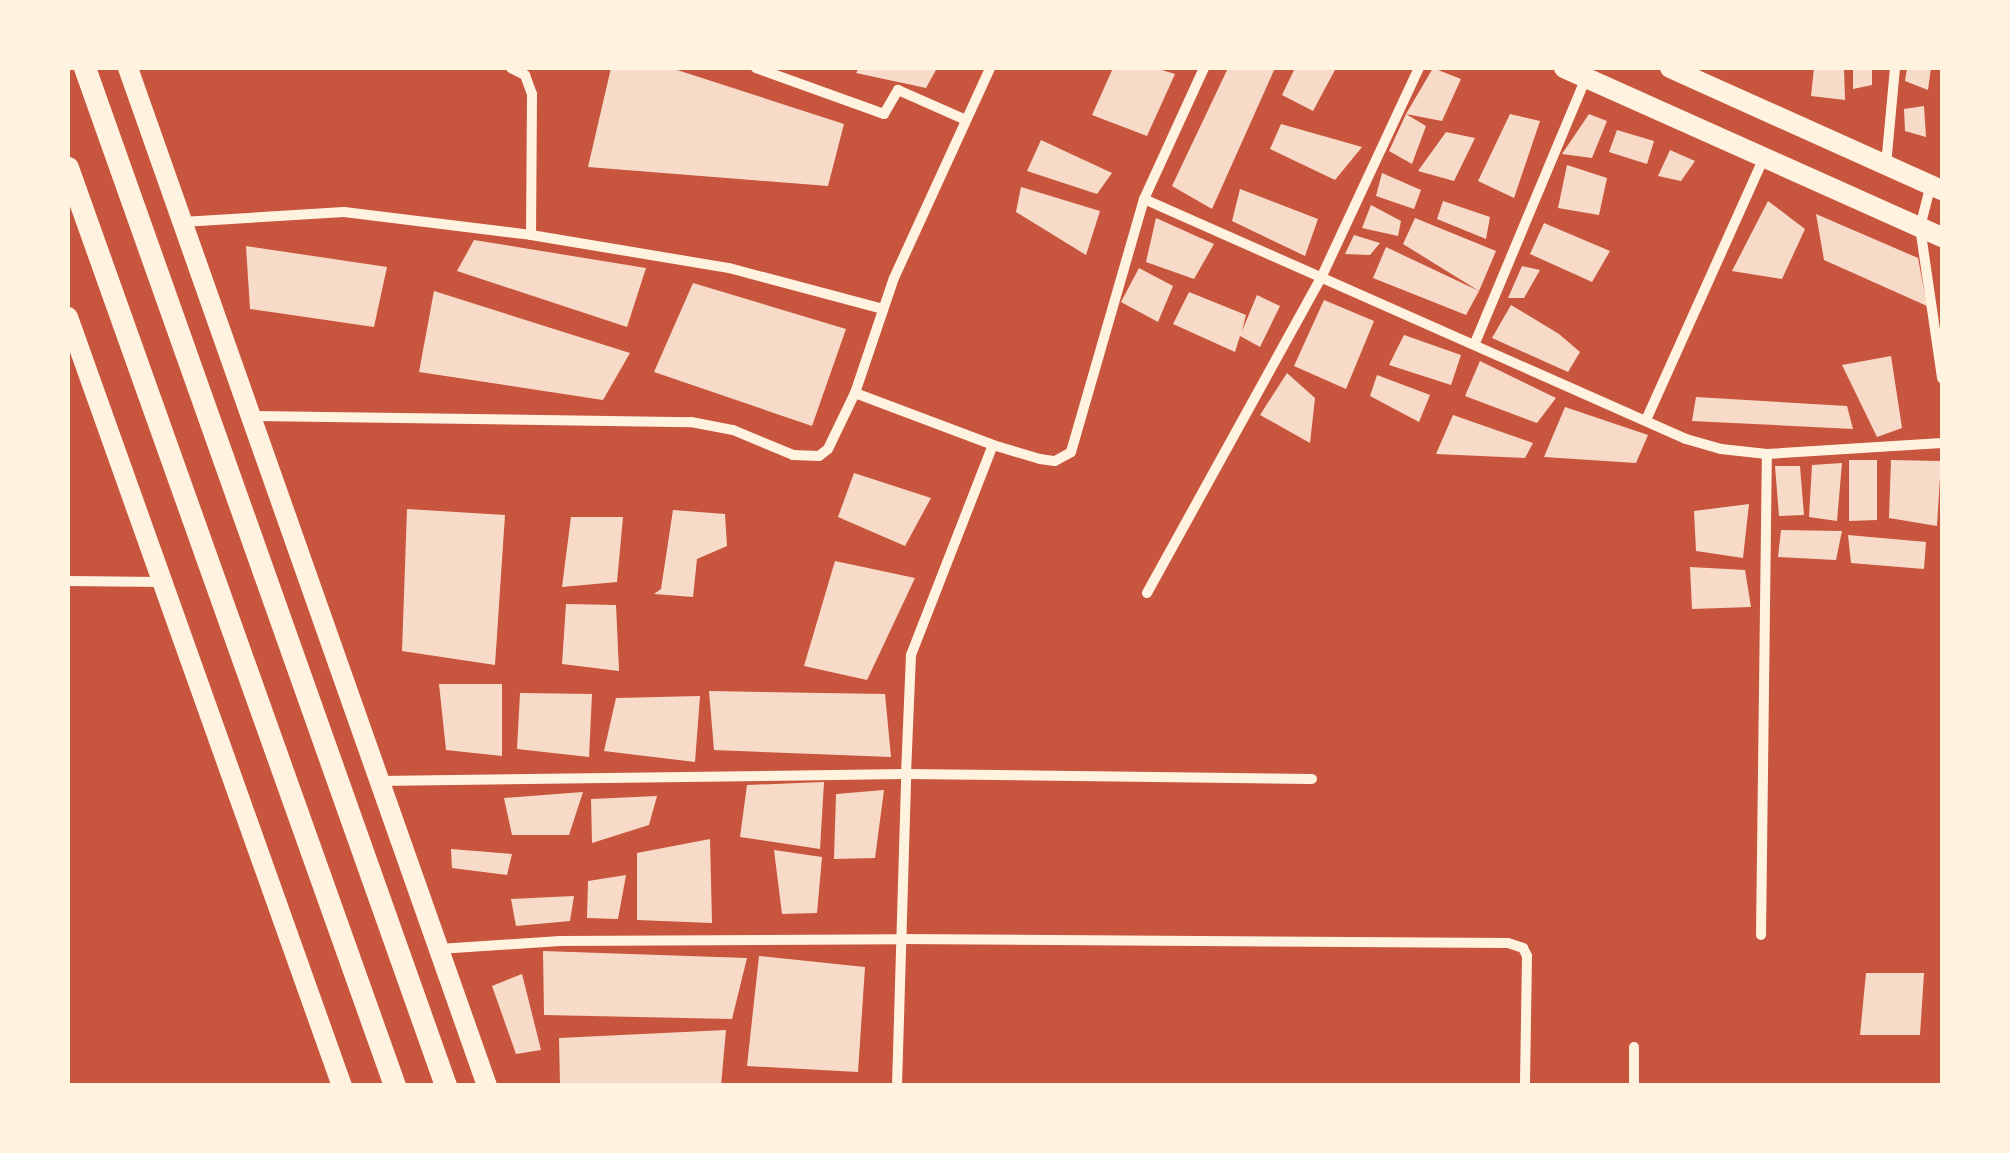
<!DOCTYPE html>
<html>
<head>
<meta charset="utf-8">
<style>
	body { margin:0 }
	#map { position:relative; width:2010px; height:1153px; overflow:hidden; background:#c8553d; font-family:Rubik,sans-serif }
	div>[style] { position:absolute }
	.building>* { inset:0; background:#f7dbc8 }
	.minor>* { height:10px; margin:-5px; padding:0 5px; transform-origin:5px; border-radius:5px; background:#fff3e0 }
	.primary>* { height:20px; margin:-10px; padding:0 10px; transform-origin:10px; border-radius:10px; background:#fff3e0 }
	.trunk>* { height:22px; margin:-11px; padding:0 11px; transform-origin:11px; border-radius:11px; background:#fff3e0 }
	span { translate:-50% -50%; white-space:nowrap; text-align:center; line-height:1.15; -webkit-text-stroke:8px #fff3e0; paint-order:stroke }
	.frame { position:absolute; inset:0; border:70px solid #fff3e0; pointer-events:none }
</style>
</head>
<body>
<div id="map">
	<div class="building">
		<div style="clip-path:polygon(611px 68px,671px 68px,844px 124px,828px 186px,588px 167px)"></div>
		<div style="clip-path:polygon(859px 68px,937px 68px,926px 88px,856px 73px)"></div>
		<div style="clip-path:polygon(1113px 68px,1155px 68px,1175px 74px,1147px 136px,1092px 115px)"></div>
		<div style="clip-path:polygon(1228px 68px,1275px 68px,1212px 209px,1172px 186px)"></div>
		<div style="clip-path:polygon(1295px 68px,1336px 68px,1313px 111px,1282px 95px)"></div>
		<div style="clip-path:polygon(1433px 68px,1461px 79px,1442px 121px,1406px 114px,1426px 126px,1412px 164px,1389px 151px,1406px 114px)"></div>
		<div style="clip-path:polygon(1814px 68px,1844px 68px,1845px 100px,1811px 96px)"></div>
		<div style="clip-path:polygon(1853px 68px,1872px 68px,1872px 85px,1853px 89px)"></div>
		<div style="clip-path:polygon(1907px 68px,1931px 68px,1928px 90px,1905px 81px)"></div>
		<div style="clip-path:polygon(1924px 106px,1926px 137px,1905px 131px,1904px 109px)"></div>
		<div style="clip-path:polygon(1510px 114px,1540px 121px,1514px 198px,1478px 181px)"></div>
		<div style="clip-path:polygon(1589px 114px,1607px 121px,1592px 158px,1562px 154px)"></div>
		<div style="clip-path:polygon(1281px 124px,1362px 147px,1335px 180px,1270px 149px)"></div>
		<div style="clip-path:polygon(1617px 130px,1654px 141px,1647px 164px,1609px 152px)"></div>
		<div style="clip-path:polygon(1446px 132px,1475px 138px,1454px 181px,1418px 171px)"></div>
		<div style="clip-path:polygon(1041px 140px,1112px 173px,1097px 194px,1027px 171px)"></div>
		<div style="clip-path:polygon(1670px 150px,1695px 161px,1681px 181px,1658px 176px)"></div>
		<div style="clip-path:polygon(1567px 165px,1607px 178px,1599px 215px,1558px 208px)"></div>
		<div style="clip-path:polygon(1382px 173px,1421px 190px,1414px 209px,1376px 196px)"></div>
		<div style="clip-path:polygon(1021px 187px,1100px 211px,1086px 255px,1016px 212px)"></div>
		<div style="clip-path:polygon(1240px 189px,1318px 219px,1305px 256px,1232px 221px)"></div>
		<div style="clip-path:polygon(1443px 201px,1490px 217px,1486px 239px,1437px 219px)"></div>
		<div style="clip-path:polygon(1768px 201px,1805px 229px,1782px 279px,1732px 271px)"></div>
		<div style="clip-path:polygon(1371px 205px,1401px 221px,1398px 236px,1362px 228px)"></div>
		<div style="clip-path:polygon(1816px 214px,1918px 258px,1927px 306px,1824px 260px)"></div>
		<div style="clip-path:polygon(1156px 218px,1214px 244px,1194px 279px,1146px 262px)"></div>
		<div style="clip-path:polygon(1415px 218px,1496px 251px,1479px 291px,1403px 244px)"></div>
		<div style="clip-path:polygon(1544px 223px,1610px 251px,1592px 282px,1530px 254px)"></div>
		<div style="clip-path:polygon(1354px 235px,1380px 243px,1370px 255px,1345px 254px)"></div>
		<div style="clip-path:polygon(474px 240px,646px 268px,627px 327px,457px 271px)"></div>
		<div style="clip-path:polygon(246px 246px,387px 267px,374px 327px,250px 309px)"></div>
		<div style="clip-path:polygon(1386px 247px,1479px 291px,1466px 315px,1373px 278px)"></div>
		<div style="clip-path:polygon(1522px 266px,1540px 270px,1524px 298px,1508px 298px)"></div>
		<div style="clip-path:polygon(1139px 268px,1173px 286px,1158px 322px,1121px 302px)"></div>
		<div style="clip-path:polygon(693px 283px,846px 329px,812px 426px,654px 372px)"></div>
		<div style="clip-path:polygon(434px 291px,630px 353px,603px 400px,419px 372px)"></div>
		<div style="clip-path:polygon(1189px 292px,1246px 315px,1242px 331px,1257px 295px,1280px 306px,1260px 347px,1240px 336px,1235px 352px,1173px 324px)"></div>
		<div style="clip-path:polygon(1324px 300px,1374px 321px,1346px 389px,1294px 366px)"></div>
		<div style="clip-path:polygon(1511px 305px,1559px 334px,1580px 352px,1568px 372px,1492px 338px)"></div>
		<div style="clip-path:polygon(1404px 335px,1461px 355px,1451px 385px,1389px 365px)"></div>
		<div style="clip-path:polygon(1891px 356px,1902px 428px,1877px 437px,1842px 365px)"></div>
		<div style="clip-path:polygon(1480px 361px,1556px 398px,1537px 423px,1465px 396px)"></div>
		<div style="clip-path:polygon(1287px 373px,1315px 398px,1310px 443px,1260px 415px)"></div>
		<div style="clip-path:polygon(1377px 375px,1430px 395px,1419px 422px,1370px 396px)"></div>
		<div style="clip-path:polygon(1696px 397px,1847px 406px,1853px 429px,1692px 421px)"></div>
		<div style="clip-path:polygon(1565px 407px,1648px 435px,1636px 463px,1544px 457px)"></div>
		<div style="clip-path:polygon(1453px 415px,1533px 443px,1525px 458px,1436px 454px)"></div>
		<div style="clip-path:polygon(1849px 460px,1877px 460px,1877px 520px,1849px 521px)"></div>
		<div style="clip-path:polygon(1891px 460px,1941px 461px,1937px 526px,1889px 518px)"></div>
		<div style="clip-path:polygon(1842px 463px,1837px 521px,1809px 517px,1812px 465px)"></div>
		<div style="clip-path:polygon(1775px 466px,1800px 466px,1804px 515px,1779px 516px)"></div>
		<div style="clip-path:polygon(854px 473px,931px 498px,905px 546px,838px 517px)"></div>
		<div style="clip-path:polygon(1749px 504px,1743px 558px,1696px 551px,1694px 511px)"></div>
		<div style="clip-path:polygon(407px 509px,505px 515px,495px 665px,402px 651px)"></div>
		<div style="clip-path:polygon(673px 510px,725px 514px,727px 546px,697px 559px,693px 597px,654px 594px,661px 589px)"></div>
		<div style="clip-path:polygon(571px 517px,623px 517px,617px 582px,562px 587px)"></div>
		<div style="clip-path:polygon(1781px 530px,1842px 531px,1836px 560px,1778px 557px)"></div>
		<div style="clip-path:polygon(1848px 535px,1926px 542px,1924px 569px,1851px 563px)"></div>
		<div style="clip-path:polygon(835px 561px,915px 578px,867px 680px,804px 666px)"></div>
		<div style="clip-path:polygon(1690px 567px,1745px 570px,1751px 607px,1692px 609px)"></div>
		<div style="clip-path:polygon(566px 604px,616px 605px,619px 671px,562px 664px)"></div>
		<div style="clip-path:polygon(439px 684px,502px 684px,502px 756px,446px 750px)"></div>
		<div style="clip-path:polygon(709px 691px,885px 694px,891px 757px,714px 750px)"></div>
		<div style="clip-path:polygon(520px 693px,592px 694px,589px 757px,517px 749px)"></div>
		<div style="clip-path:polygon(700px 696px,695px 762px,604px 751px,616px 698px)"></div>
		<div style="clip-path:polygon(824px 782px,820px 849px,740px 837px,747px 785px)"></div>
		<div style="clip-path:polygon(884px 790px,875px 858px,834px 859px,836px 794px)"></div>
		<div style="clip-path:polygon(583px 792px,569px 835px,512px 835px,504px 798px)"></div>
		<div style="clip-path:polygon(657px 796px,649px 825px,592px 843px,591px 799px)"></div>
		<div style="clip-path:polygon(710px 839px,712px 923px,637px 920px,637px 853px)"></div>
		<div style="clip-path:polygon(451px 849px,512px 854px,507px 875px,452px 868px)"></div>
		<div style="clip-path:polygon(774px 850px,822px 857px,817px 913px,782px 914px)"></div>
		<div style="clip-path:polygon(626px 875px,618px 919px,587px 918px,588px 881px)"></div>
		<div style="clip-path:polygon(574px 896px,570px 921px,516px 926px,511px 899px)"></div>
		<div style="clip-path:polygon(543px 951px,747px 958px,732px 1019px,544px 1015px)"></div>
		<div style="clip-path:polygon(759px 956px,865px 967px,858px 1072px,747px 1066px)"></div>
		<div style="clip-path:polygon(1866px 973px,1924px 973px,1920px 1035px,1860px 1035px)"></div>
		<div style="clip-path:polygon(522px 974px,541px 1050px,516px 1054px,492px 986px)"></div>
		<div style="clip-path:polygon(726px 1030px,721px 1086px,560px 1086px,559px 1038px)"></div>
	</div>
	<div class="minor">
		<div style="left:511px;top:68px;width:16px;rotate:27deg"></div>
		<div style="left:525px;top:75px;width:20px;rotate:70deg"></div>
		<div style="left:532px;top:94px;width:141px;rotate:90.4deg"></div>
		<div style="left:756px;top:68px;width:136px;rotate:19.8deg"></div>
		<div style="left:884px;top:114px;width:28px;rotate:-60deg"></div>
		<div style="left:898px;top:90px;width:74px;rotate:23.8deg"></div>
		<div style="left:1886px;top:165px;width:97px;rotate:-84.7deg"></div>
		<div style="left:1931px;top:184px;width:44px;rotate:104.3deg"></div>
		<div style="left:1920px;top:227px;width:153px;rotate:81.7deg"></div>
		<div style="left:1144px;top:199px;width:593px;rotate:23.88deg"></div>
		<div style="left:1686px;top:439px;width:36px;rotate:16deg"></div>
		<div style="left:1721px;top:449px;width:46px;rotate:6.2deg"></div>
		<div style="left:1767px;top:454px;width:175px;rotate:-3.6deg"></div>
		<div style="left:182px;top:222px;width:162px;rotate:-3.5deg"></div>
		<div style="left:344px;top:212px;width:188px;rotate:7deg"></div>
		<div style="left:531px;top:235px;width:201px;rotate:9.5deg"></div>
		<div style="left:729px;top:268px;width:159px;rotate:14.9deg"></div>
		<div style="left:1475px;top:343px;width:288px;rotate:-67.3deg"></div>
		<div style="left:855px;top:393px;width:147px;rotate:20.6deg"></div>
		<div style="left:251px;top:416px;width:440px;rotate:0.8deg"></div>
		<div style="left:691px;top:422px;width:43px;rotate:10.8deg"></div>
		<div style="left:733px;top:430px;width:65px;rotate:22.6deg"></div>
		<div style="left:793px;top:455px;width:26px;rotate:2deg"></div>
		<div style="left:819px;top:456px;width:11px;rotate:-38deg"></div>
		<div style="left:828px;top:449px;width:62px;rotate:-64.3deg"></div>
		<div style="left:855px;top:393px;width:121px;rotate:-71.3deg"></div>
		<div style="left:894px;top:278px;width:231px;rotate:-65.4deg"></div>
		<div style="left:1646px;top:420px;width:285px;rotate:-65.8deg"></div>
		<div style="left:68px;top:581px;width:93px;rotate:0.6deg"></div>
		<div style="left:1147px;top:593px;width:360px;rotate:-61.1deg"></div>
		<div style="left:1321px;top:278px;width:232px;rotate:-65deg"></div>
		<div style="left:378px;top:781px;width:528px;rotate:-0.76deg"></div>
		<div style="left:906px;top:774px;width:119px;rotate:-87.6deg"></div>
		<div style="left:911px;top:655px;width:225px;rotate:-68.7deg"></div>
		<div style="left:993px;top:445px;width:49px;rotate:16.6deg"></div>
		<div style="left:1040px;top:459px;width:15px;rotate:8deg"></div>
		<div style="left:1055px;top:461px;width:18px;rotate:-29deg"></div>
		<div style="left:1071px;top:452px;width:263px;rotate:-73.9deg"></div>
		<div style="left:1144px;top:199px;width:144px;rotate:-65.4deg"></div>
		<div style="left:1761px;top:935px;width:481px;rotate:-89.3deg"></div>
		<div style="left:439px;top:949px;width:121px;rotate:-3.8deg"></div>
		<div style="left:560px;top:941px;width:339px;rotate:-0.3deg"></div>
		<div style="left:899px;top:939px;width:609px;rotate:0.38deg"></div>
		<div style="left:1508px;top:943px;width:16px;rotate:18deg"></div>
		<div style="left:1523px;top:948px;width:9px;rotate:63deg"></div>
		<div style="left:1527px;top:956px;width:130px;rotate:90.9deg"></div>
		<div style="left:897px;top:1086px;width:312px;rotate:-88.3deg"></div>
		<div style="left:906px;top:774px;width:406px;rotate:0.7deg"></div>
		<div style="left:1634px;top:1086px;width:39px;rotate:-90deg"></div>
	</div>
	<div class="primary">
		<div style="left:128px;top:68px;width:1079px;rotate:70.57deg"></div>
		<div style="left:1564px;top:68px;width:414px;rotate:24.1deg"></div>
		<div style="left:1670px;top:68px;width:298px;rotate:24.2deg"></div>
		<div style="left:68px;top:317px;width:816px;rotate:70.39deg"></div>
	</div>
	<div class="trunk">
		<div style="left:85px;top:68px;width:1080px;rotate:70.47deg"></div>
		<div style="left:68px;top:168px;width:975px;rotate:70.39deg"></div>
	</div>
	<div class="frame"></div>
</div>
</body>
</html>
